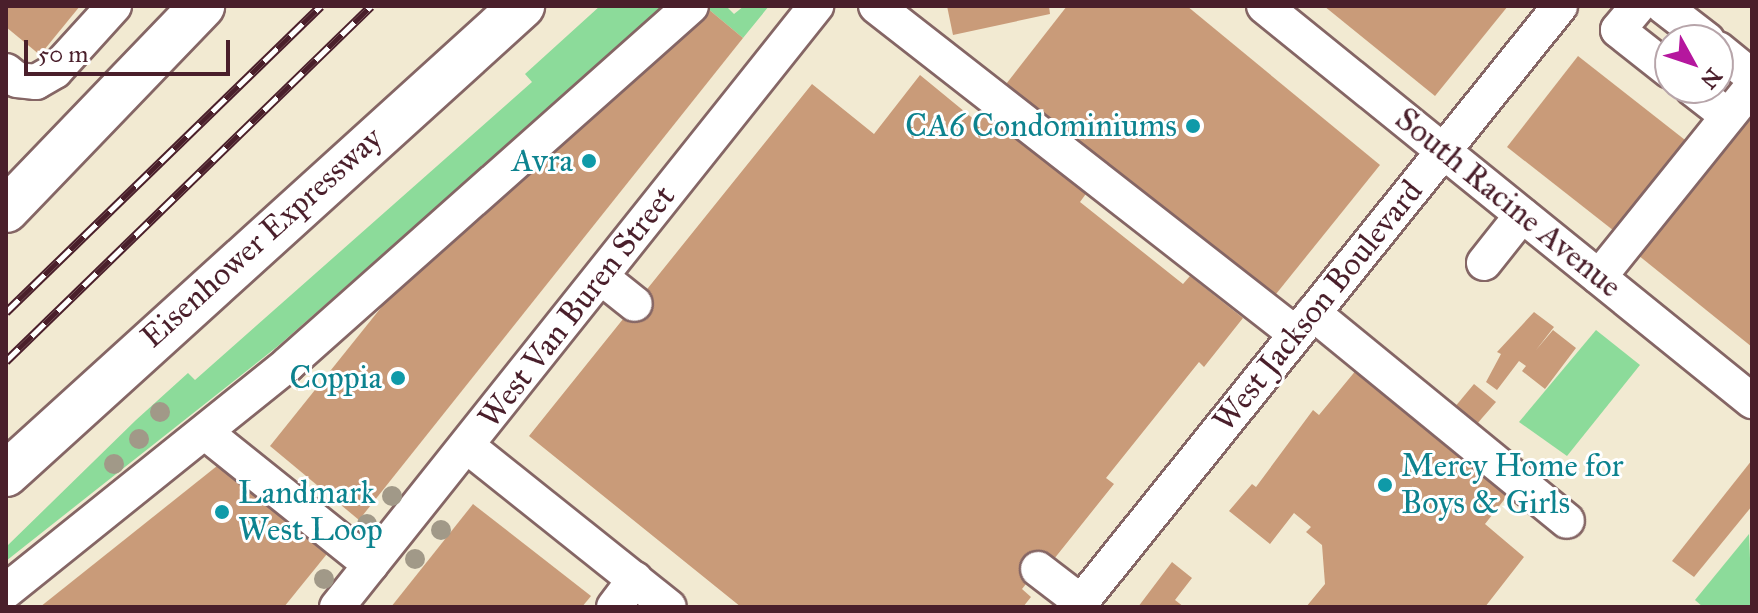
<!DOCTYPE html>
<html>
<head>
<meta charset="utf-8">
<style>
	body { margin:0 }
	#map { position:relative; width:1758px; height:613px; overflow:hidden; background:#f2ead2; font-family:"IM FELL Great Primer",serif }
	div>[style] { position:absolute }
	.green>* { inset:0; background:#8cdb9a }
	.building>* { inset:0; background:#c99b79 }
	.roads { filter:drop-shadow(2px 0 #856665) drop-shadow(-2px 0 #856665) drop-shadow(0 2px #856665) drop-shadow(0 -2px #856665) }
	.minor>* { height:34px; margin:-17px; padding:0 17px; transform-origin:17px; border-radius:17px; background:#fff }
	.highway>* { height:44px; margin:-22px; padding:0 22px; transform-origin:22px; border-radius:22px; background:#fff }
	.rail>* { height:9px; margin-top:-4.5px; transform-origin:0; background:repeating-linear-gradient(90deg,#fff 0 18px,#4a1f2b 0 36px); box-sizing:border-box; border-block:2px solid #4a1f2b }
	.trees>* { width:20px; height:20px; margin:-10px; border-radius:50%; background:#a19988 }
	.dots>* { width:22px; height:22px; translate:-50% -50%; box-sizing:border-box; border:4px solid #fff; border-radius:50% }
	span { translate:-50% -50%; white-space:nowrap; text-align:center; line-height:1.15; -webkit-text-stroke:6px #fff; paint-order:stroke }
	.culture-label { font-size:32px; color:#0d838f }
	.right { translate:-100% -50%; text-align:right }
	.left { translate:0 -50%; text-align:left }
	.street-label { font-size:32px; color:#4a1f2b }
	.frame { position:absolute; inset:0; border:8px solid #4a1f2b; pointer-events:none }
	.north { position:absolute; left:1654px; top:24px; width:80px; height:80px; box-sizing:border-box; background:#fff; border:2px solid #b7a5aa; border-radius:50%; rotate:130deg; font-size:22px; font-weight:700; line-height:32px; text-align:center; color:#4a1f2b }
	.north::after { content:''; display:block; margin:auto; width:28px; height:36px; background:#b5179e; clip-path:polygon(50% 0,100% 100%,50% 72%,0 100%) }
	.scale { position:absolute; left:24px; top:40px; width:206px; height:36px; box-sizing:border-box; border:4px solid #4a1f2b; border-top:0; padding-left:10px; font-size:24px; line-height:28px; white-space:nowrap; color:#4a1f2b; -webkit-text-stroke:6px #fff; paint-order:stroke }
</style>
</head>
<body>
<div id="map">
	<div class="green">
		<div style="clip-path:polygon(600px 6px,666px 6px,278px 346px,6px 561px,6px 547px,136px 420px,188px 373px,195px 380px,532px 82px,525px 74px)"></div>
		<div style="clip-path:polygon(726px 6px,734px 14px,744px 6px,769px 6px,743px 38px,707px 8px)"></div>
		<div style="clip-path:polygon(1596px 330px,1640px 365px,1567px 456px,1519px 422px)"></div>
		<div style="clip-path:polygon(1749px 534px,1752px 607px,1703px 607px,1695px 600px)"></div>
	</div>
	<div class="building">
		<div style="clip-path:polygon(6px 6px,80px 6px,40px 55px,6px 27px)"></div>
		<div style="clip-path:polygon(947px 6px,1049px 6px,1050px 14px,953px 35px)"></div>
		<div style="clip-path:polygon(1067px 6px,1187px 6px,1380px 165px,1272px 299px,1003px 88px)"></div>
		<div style="clip-path:polygon(1324px 6px,1508px 6px,1435px 96px)"></div>
		<div style="clip-path:polygon(707px 8px,743px 38px,359px 520px,270px 446px,412px 269px)"></div>
		<div style="clip-path:polygon(1578px 56px,1694px 147px,1623px 238px,1507px 147px)"></div>
		<div style="clip-path:polygon(920px 75px,976px 121px,986px 109px,1088px 191px,1080px 202px,1183px 284px,1190px 276px,1243px 318px,1204px 367px,1199px 362px,1106px 478px,1114px 484px,1050px 564px,1045px 560px,1022px 589px,1031px 597px,1023px 607px,741px 607px,529px 436px,812px 84px,874px 134px)"></div>
		<div style="clip-path:polygon(1752px 115px,1752px 347px,1638px 255px)"></div>
		<div style="clip-path:polygon(1534px 312px,1554px 327px,1536px 350px,1553px 330px,1576px 348px,1545px 389px,1522px 371px,1526px 366px,1519px 361px,1497px 390px,1486px 382px,1501px 354px,1497px 352px)"></div>
		<div style="clip-path:polygon(1362px 363px,1515px 486px,1485px 524px,1524px 557px,1485px 607px,1306px 607px,1325px 584px,1322px 545px,1306px 532px,1311px 527px,1294px 513px,1270px 544px,1229px 511px,1252px 484px,1256px 487px,1313px 410px,1319px 415px)"></div>
		<div style="clip-path:polygon(1474px 384px,1496px 402px,1476px 425px,1454px 408px)"></div>
		<div style="clip-path:polygon(1752px 460px,1752px 506px,1694px 577px,1672px 561px)"></div>
		<div style="clip-path:polygon(222px 462px,331px 549px,284px 607px,40px 607px)"></div>
		<div style="clip-path:polygon(473px 504px,591px 596px,582px 607px,391px 607px)"></div>
		<div style="clip-path:polygon(1172px 562px,1192px 578px,1175px 600px,1184px 607px,1138px 607px)"></div>
	</div>
	<div class="roads">
		<div class="minor">
			<div style="left:876px;top:6px;width:533px;rotate:37.99deg"></div>
			<div style="left:1264px;top:6px;width:628px;rotate:38.99deg"></div>
			<div style="left:1638px;top:6px;width:31px;rotate:130deg"></div>
			<div style="left:1618px;top:30px;width:66px;rotate:38.3deg"></div>
			<div style="left:1663px;top:6px;width:56px;rotate:37.7deg"></div>
			<div style="left:1718px;top:49px;width:32px;rotate:39deg"></div>
			<div style="left:6px;top:71px;width:14px;rotate:39deg"></div>
			<div style="left:17px;top:80px;width:19px;rotate:6deg"></div>
			<div style="left:36px;top:82px;width:22px;rotate:-30deg"></div>
			<div style="left:55px;top:71px;width:88px;rotate:-47.8deg"></div>
			<div style="left:1692px;top:88px;width:31px;rotate:38deg"></div>
			<div style="left:1484px;top:263px;width:61px;rotate:-51.6deg"></div>
			<div style="left:601px;top:277px;width:43px;rotate:38.5deg"></div>
			<div style="left:1599px;top:277px;width:244px;rotate:-51.2deg"></div>
			<div style="left:1313px;top:313px;width:328px;rotate:39.3deg"></div>
			<div style="left:206px;top:433px;width:211px;rotate:38.7deg"></div>
			<div style="left:467px;top:446px;width:258px;rotate:38.6deg"></div>
			<div style="left:1038px;top:569px;width:54px;rotate:37.5deg"></div>
			<div style="left:6px;top:591px;width:362px;rotate:-38.8deg"></div>
			<div style="left:288px;top:364px;width:539px;rotate:-41.62deg"></div>
			<div style="left:337px;top:607px;width:769px;rotate:-51.44deg"></div>
			<div style="left:614px;top:607px;width:35px;rotate:-53deg"></div>
			<div style="left:1077px;top:607px;width:771px;rotate:-51.21deg"></div>
		</div>
		<div class="highway">
			<div style="left:6px;top:210px;width:283px;rotate:-46.1deg"></div>
			<div style="left:6px;top:474px;width:697px;rotate:-42.21deg"></div>
		</div>
	</div>
	<div class="rail">
		<div style="left:6px;top:312px;width:439px;rotate:-44.2deg"></div>
		<div style="left:6px;top:361px;width:509px;rotate:-44.2deg"></div>
	</div>
	<div class="trees">
		<div style="left:160px;top:412px"></div>
		<div style="left:139px;top:439px"></div>
		<div style="left:114px;top:464px"></div>
		<div style="left:392px;top:496px"></div>
		<div style="left:367px;top:524px"></div>
		<div style="left:441px;top:530px"></div>
		<div style="left:415px;top:559px"></div>
		<div style="left:324px;top:579px"></div>
	</div>
	<div class="dots">
		<div style="left:1193px;top:126px;background:#0f9aa8"></div>
		<div style="left:589px;top:161px;background:#0f9aa8"></div>
		<div style="left:398px;top:378px;background:#0f9aa8"></div>
		<div style="left:1385px;top:485px;background:#0f9aa8"></div>
		<div style="left:222px;top:512px;background:#0f9aa8"></div>
	</div>
	<div class="culture-label">
		<span class="right" style="left:1177px;top:126px">CA6 Condominiums</span>
		<span class="right" style="left:573px;top:161px">Avra</span>
		<span class="right" style="left:382px;top:378px">Coppia</span>
		<span class="left" style="left:1401px;top:485px">Mercy Home for<br>Boys &amp; Girls</span>
		<span class="left" style="left:238px;top:512px">Landmark<br>West Loop</span>
	</div>
	<div class="street-label">
		<span style="left:1508px;top:203px;rotate:39deg">South Racine Avenue</span>
		<span style="left:262px;top:238px;rotate:-42deg">Eisenhower Expressway</span>
		<span style="left:1318px;top:306px;rotate:-51deg">West Jackson Boulevard</span>
		<span style="left:577px;top:307px;rotate:-52deg">West Van Buren Street</span>
	</div>
	<div class="frame"></div>
	<div class="north">N</div>
	<div class="scale">50 m</div>
</div>
</body>
</html>
